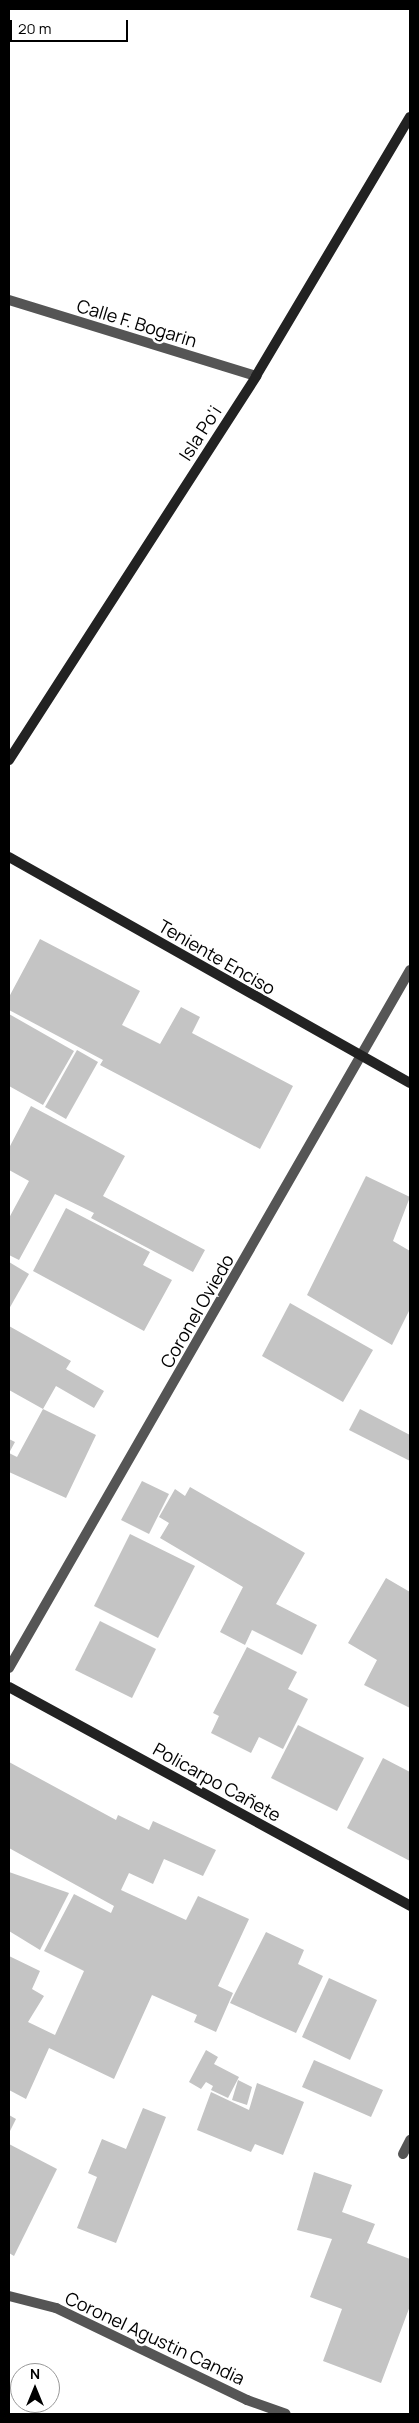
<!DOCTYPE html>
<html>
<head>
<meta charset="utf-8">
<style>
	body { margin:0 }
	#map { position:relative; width:419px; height:2423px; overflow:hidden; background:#fff; font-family:Manrope,sans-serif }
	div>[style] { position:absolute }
	.building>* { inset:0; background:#c4c4c4 }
	.street>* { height:10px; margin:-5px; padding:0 5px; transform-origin:5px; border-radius:5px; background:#555 }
	.secondary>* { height:10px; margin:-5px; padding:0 5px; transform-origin:5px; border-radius:5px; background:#222 }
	span { translate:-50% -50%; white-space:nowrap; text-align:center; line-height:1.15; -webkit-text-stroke:5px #fff; paint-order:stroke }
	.street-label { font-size:18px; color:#000 }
	.frame { position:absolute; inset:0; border:10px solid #000; pointer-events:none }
	.north { position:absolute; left:10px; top:2363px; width:50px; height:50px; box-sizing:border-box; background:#fff; border:1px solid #999; border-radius:50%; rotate:0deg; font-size:14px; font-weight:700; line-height:20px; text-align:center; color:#000 }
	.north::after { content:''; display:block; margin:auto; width:18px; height:22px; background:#000; clip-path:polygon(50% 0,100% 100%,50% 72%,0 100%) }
	.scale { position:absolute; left:10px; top:20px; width:118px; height:22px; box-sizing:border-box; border:2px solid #000; border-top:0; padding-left:6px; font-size:15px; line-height:18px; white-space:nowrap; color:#000; -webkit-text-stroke:4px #fff; paint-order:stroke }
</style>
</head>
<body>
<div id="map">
	<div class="building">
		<div style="clip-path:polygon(40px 939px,140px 991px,122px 1025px,160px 1044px,181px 1007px,200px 1017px,192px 1033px,293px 1086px,260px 1149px,100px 1065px,103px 1060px,9px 1010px,9px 997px)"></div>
		<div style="clip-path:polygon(9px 1014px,74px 1051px,43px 1105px,9px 1086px)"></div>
		<div style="clip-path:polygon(77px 1050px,98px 1062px,66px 1119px,45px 1107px)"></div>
		<div style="clip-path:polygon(31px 1106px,125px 1156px,103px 1196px,205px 1250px,193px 1272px,91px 1218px,94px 1213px,55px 1194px,19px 1260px,9px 1255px,9px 1218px,29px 1181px,9px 1170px,9px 1148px)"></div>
		<div style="clip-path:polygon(366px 1176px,410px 1197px,393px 1241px,410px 1251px,410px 1309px,392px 1345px,307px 1295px)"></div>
		<div style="clip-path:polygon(66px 1208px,150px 1252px,143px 1265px,172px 1280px,144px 1331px,33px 1271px)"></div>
		<div style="clip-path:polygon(9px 1262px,29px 1274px,9px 1309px)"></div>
		<div style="clip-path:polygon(290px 1303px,373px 1350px,343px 1402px,262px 1356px)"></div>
		<div style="clip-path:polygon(9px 1326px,71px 1361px,66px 1369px,104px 1391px,94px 1408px,56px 1386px,43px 1409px,9px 1390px)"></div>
		<div style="clip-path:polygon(43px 1409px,96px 1435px,66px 1498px,9px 1472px,9px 1439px,15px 1442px,9px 1453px,17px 1457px)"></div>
		<div style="clip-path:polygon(360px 1409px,410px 1435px,410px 1461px,349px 1430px)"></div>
		<div style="clip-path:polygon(142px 1481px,169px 1494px,149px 1534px,121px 1520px)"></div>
		<div style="clip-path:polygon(190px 1487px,305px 1553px,276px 1604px,317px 1625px,302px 1655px,252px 1630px,245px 1645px,220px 1632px,243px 1587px,160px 1538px,169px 1523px,159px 1517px,175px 1489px,185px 1496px)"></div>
		<div style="clip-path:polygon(130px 1534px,195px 1566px,158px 1638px,94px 1606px)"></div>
		<div style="clip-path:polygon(386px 1578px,410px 1592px,410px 1708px,364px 1685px,377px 1660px,348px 1643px)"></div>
		<div style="clip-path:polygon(100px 1621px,156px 1649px,132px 1698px,75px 1670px)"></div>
		<div style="clip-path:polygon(247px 1647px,297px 1672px,288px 1689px,308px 1699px,283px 1749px,259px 1737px,251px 1753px,211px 1733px,219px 1716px,213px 1713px)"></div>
		<div style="clip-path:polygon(298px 1725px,364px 1758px,337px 1811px,271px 1778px)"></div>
		<div style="clip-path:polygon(383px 1758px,410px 1772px,410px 1861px,347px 1828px)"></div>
		<div style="clip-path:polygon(9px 1762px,116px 1820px,118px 1815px,149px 1830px,153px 1821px,216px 1850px,203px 1876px,164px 1859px,153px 1884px,129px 1873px,121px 1890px,186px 1920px,198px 1896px,249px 1919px,218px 1986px,233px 1993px,216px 2032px,194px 2022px,197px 2015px,152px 1995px,114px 2079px,49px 2048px,26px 2099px,9px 2090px,9px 1956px,40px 1971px,32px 1989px,44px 1996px,28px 2022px,55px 2035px,84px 1971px,44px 1951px,74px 1894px,111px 1913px,114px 1906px,9px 1848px)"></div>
		<div style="clip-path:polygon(9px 1872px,69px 1893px,40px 1950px,9px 1931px)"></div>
		<div style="clip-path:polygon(266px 1932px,304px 1950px,298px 1964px,323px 1976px,296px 2033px,230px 2003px)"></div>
		<div style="clip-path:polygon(329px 1978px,377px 2000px,350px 2060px,302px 2037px)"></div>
		<div style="clip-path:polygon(206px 2050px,218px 2057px,214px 2064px,239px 2077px,228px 2098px,211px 2090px,213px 2086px,206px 2082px,201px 2089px,189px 2082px)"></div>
		<div style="clip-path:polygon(314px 2060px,383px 2090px,371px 2117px,302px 2087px)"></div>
		<div style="clip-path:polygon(238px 2080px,252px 2087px,247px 2105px,232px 2100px)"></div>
		<div style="clip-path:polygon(257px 2083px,304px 2102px,283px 2155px,255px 2144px,251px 2152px,197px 2130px,211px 2092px,249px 2110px)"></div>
		<div style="clip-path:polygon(143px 2108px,166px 2117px,116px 2243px,77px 2228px,97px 2177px,88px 2173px,102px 2139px,126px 2149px)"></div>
		<div style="clip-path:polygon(9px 2115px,16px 2119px,9px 2133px)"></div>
		<div style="clip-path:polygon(9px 2144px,57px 2169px,14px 2256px,9px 2253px)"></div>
		<div style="clip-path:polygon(314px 2172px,352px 2185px,342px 2212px,375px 2224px,367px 2243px,410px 2259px,410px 2306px,381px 2383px,323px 2361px,342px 2309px,310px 2297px,332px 2239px,297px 2230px)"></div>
	</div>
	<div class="street">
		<div style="left:9px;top:300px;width:258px;rotate:17.1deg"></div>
		<div style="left:9px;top:1668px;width:805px;rotate:-60.12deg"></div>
		<div style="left:403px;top:2154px;width:16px;rotate:-63deg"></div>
		<div style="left:9px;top:2296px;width:49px;rotate:14.3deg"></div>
		<div style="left:56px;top:2308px;width:212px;rotate:25.7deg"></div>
		<div style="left:247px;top:2400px;width:41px;rotate:19.7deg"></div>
	</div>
	<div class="secondary">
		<div style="left:9px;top:760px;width:457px;rotate:-57.2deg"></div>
		<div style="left:256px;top:376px;width:301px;rotate:-59.3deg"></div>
		<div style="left:9px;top:857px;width:460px;rotate:29.4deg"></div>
		<div style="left:9px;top:1687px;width:457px;rotate:28.6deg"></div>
	</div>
	<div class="street-label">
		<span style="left:137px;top:323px;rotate:17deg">Calle F. Bogarin</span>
		<span style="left:200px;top:433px;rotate:-57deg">Isla Po'i</span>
		<span style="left:217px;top:957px;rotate:30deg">Teniente Enciso</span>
		<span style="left:197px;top:1311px;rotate:-60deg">Coronel Oviedo</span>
		<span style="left:217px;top:1782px;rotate:29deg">Policarpo Cañete</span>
		<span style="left:155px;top:2338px;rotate:25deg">Coronel Agustin Candia</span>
	</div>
	<div class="frame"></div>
	<div class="north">N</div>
	<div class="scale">20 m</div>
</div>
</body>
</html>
